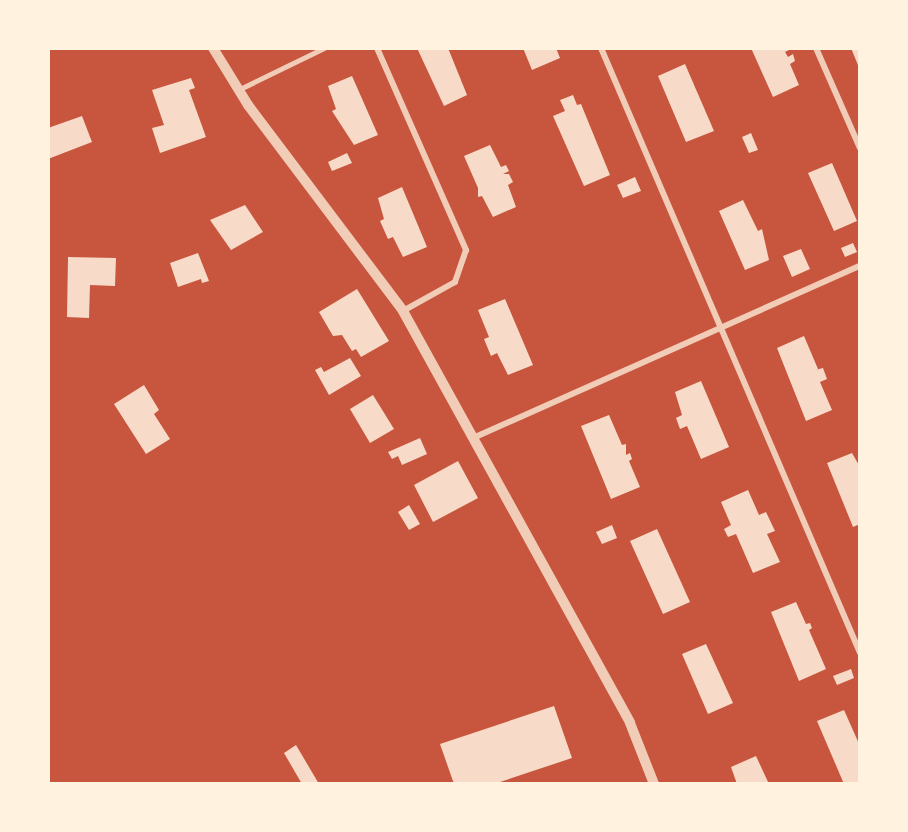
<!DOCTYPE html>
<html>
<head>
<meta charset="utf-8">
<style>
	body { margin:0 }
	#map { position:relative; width:908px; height:832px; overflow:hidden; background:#c8553d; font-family:Ubuntu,sans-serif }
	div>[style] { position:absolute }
	.building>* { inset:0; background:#f7dbc8 }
	.service>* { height:4.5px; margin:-2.25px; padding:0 2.25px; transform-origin:2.25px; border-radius:2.25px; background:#f1ccb7 }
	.minor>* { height:6px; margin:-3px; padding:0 3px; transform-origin:3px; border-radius:3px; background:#f1ccb7 }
	.tertiary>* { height:10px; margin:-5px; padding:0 5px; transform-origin:5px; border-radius:5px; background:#f1ccb7 }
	span { translate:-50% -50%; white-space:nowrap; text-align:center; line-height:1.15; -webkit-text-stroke:6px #fff3e0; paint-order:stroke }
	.frame { position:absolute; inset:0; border:50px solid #fff3e0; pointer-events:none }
</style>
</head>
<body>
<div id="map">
	<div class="building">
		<div style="clip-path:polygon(417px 48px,448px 48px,467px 95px,444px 106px)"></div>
		<div style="clip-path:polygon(523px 48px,556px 48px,560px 58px,532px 70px)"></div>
		<div style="clip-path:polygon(751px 48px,793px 48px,785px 52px,788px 57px,793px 54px,795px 61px,790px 64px,799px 85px,773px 97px)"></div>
		<div style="clip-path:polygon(851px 48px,860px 48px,860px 70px)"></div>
		<div style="clip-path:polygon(685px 64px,714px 131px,686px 142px,658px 76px)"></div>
		<div style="clip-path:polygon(352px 76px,378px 135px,354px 145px,332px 111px,336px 109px,328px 86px)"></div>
		<div style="clip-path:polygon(191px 78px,195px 88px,189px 90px,206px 137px,160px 153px,152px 128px,164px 125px,152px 90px)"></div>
		<div style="clip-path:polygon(573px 95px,577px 105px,581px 104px,610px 175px,584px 186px,553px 116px,565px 111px,560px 100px)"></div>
		<div style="clip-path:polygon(82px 116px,92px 142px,48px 159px,48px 128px)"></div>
		<div style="clip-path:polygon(751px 133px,758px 150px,749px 153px,742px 137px)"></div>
		<div style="clip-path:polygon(490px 145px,501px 167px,506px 165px,509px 171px,503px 174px,509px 174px,513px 182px,508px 185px,516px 207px,493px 217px,482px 196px,478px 197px,478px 188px,464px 156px)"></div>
		<div style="clip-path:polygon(347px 153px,352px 163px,332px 171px,328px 162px)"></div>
		<div style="clip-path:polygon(832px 163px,857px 221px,834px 231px,808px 173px)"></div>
		<div style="clip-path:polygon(635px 177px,641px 191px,623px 198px,617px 185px)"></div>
		<div style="clip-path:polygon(402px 187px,427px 247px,403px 257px,393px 237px,388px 239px,380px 221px,384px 219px,378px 198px)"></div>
		<div style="clip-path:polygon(743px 200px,758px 231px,762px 229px,769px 260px,745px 270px,719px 211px)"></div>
		<div style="clip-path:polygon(245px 205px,263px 232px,231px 250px,210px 220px)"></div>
		<div style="clip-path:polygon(853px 243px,857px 252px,845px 257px,841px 248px)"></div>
		<div style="clip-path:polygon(801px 249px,810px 269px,792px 277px,783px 256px)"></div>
		<div style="clip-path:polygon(198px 253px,209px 281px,202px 283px,201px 279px,178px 287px,170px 263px)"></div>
		<div style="clip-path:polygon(68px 257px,116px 258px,115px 286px,90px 285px,89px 318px,67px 317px)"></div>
		<div style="clip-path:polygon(357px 289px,389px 341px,361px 357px,356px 349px,352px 351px,342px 335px,333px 336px,319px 312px)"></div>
		<div style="clip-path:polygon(505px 299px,533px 365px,508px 375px,497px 353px,491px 356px,484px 339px,489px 337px,478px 310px)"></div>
		<div style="clip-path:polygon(804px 336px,818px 369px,815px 370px,823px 368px,827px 379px,820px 382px,832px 410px,806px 421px,777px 348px)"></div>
		<div style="clip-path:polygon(350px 358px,361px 376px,329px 395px,315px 370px,321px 367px,324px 372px)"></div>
		<div style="clip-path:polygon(701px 381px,729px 447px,701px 459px,687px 426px,680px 429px,676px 418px,682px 415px,675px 392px)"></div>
		<div style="clip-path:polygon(144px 385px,159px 410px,154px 414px,170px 439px,146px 454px,114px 404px)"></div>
		<div style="clip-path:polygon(373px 395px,394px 429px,370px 443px,350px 409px)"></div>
		<div style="clip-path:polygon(609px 415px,622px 445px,626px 444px,626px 455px,630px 453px,632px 459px,629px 461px,640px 487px,611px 499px,581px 426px)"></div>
		<div style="clip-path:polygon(420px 438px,427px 454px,402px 465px,398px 456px,392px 459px,388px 452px)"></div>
		<div style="clip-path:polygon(852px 453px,860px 467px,860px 524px,853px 527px,827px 463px)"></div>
		<div style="clip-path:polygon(458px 461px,478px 498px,433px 522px,414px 485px)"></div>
		<div style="clip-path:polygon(748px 490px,759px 515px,766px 512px,775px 531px,767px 534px,780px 562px,753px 573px,736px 534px,728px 537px,724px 529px,731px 525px,721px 502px)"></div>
		<div style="clip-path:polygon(409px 505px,420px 524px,409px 530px,398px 512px)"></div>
		<div style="clip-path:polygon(612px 525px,617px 538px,602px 544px,596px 532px)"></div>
		<div style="clip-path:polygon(657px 529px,690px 602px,663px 614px,630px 541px)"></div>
		<div style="clip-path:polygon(796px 602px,806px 624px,810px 623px,812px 628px,809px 630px,826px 669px,799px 681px,771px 612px)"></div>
		<div style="clip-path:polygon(706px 644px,733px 703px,708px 714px,682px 654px)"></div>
		<div style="clip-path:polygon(851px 669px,854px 678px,837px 685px,833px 676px)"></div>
		<div style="clip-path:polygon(554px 706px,572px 758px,494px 784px,454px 784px,440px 744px)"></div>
		<div style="clip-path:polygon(844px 710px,860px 746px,860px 784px,844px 784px,817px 721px)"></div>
		<div style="clip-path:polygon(296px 745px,319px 784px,302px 784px,284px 753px)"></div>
		<div style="clip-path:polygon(756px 756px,769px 784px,737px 784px,731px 767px)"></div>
	</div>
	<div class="service">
		<div style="left:240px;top:89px;width:93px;rotate:-26deg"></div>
	</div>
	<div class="minor">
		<div style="left:377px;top:48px;width:221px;rotate:66.2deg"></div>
		<div style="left:466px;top:250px;width:34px;rotate:109deg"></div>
		<div style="left:455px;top:282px;width:60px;rotate:150.9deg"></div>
		<div style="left:601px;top:48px;width:658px;rotate:66.82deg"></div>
		<div style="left:816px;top:48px;width:109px;rotate:66.3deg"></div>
		<div style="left:473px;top:438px;width:424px;rotate:-24deg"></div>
	</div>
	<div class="tertiary">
		<div style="left:213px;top:48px;width:67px;rotate:58.4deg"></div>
		<div style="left:248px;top:105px;width:258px;rotate:53deg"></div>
		<div style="left:403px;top:311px;width:470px;rotate:61.1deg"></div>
		<div style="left:630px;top:723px;width:66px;rotate:68.5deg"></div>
	</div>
	<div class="frame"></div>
</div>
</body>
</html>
